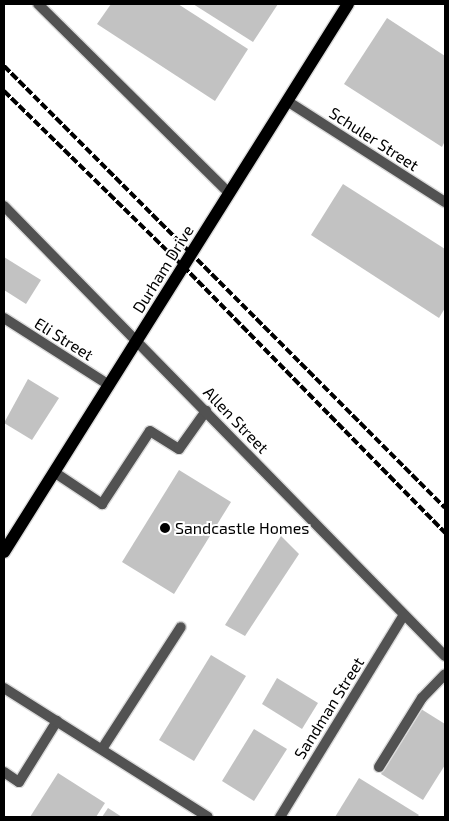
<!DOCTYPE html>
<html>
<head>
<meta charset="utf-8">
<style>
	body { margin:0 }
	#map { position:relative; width:449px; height:821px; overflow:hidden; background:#fff; font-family:"Exo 2",sans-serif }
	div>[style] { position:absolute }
	.building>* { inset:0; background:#c2c2c2 }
	.roads { filter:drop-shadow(1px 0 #dbdbdb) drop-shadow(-1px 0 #dbdbdb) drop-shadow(0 1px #dbdbdb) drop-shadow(0 -1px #dbdbdb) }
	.service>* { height:10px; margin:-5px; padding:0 5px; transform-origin:5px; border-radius:5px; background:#525252 }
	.minor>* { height:10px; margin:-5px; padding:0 5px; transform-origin:5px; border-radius:5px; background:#525252 }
	.primary>* { height:12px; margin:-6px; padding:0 6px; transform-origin:6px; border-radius:6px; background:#000 }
	.rail>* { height:4px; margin-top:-2px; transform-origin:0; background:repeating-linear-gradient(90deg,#000 0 8px,transparent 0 10.5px) }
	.dots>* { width:14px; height:14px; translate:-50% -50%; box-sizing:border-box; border:2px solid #fff; border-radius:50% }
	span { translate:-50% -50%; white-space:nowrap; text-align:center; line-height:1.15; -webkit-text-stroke:4px #fff; paint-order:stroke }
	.street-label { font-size:16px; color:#000 }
	.poi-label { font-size:16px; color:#000 }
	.left { translate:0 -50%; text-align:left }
	.frame { position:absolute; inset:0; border:5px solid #000; pointer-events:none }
</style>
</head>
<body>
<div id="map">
	<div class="building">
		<div style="clip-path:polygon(111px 4px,178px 4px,248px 49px,215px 101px,97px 24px)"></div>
		<div style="clip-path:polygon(193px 4px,278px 4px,253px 42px)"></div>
		<div style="clip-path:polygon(387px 18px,445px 56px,445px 141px,442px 147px,344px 84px)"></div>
		<div style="clip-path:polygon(343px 184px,445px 249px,445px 308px,439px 318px,311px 235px)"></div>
		<div style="clip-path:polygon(4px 257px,41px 280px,26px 304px,4px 290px)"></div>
		<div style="clip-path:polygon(28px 379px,59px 398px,32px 440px,4px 423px)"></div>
		<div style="clip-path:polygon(179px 470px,231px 502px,174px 594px,122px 562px)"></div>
		<div style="clip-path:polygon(281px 536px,299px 554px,245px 636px,225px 625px)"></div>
		<div style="clip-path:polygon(211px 655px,246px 676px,194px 761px,159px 740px)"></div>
		<div style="clip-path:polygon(277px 678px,318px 703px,302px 729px,262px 704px)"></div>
		<div style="clip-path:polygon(421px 709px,445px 724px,445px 765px,423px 800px,381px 774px)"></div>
		<div style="clip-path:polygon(254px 729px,287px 749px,254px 801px,222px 781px)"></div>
		<div style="clip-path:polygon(58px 773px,105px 803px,96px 817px,30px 817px)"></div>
		<div style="clip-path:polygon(359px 778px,419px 815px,417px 817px,335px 817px)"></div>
		<div style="clip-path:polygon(108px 808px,122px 817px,102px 817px)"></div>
	</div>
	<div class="roads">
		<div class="service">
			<div style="left:54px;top:472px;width:58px;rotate:33.7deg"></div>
			<div style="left:102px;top:504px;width:87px;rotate:-56.7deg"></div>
			<div style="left:150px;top:431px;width:34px;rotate:32deg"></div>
			<div style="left:179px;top:449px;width:47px;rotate:-54.6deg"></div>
			<div style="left:102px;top:749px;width:145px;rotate:-57.1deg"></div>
			<div style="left:379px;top:767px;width:81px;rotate:-58.1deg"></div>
			<div style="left:422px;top:698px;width:33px;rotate:-46deg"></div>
			<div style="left:4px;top:772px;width:18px;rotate:34deg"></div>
			<div style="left:19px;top:782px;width:72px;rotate:-58.1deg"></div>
		</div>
		<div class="minor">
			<div style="left:38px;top:4px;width:269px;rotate:44.7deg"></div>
			<div style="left:287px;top:101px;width:188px;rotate:32.6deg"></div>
			<div style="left:4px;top:206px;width:630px;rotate:45.58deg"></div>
			<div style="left:4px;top:318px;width:125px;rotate:32.5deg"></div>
			<div style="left:4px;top:688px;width:241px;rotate:32.3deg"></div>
			<div style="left:280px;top:817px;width:237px;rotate:-58.5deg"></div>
		</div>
		<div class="primary">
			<div style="left:4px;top:552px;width:647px;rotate:-57.88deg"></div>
		</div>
	</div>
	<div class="rail">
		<div style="left:4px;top:66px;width:624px;rotate:45.06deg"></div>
		<div style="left:4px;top:91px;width:250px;rotate:44.4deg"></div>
		<div style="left:183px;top:266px;width:374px;rotate:45.5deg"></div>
	</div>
	<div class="dots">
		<div style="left:165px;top:528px;background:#000"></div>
	</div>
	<div class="street-label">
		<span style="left:374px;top:139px;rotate:33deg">Schuler Street</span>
		<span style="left:163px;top:269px;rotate:-58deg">Durham Drive</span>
		<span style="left:64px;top:339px;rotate:32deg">Eli Street</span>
		<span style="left:236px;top:420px;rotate:46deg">Allen Street</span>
		<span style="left:329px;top:708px;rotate:-58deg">Sandman Street</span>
	</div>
	<div class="poi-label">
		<span class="left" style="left:175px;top:528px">Sandcastle Homes</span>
	</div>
	<div class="frame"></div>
</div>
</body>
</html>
